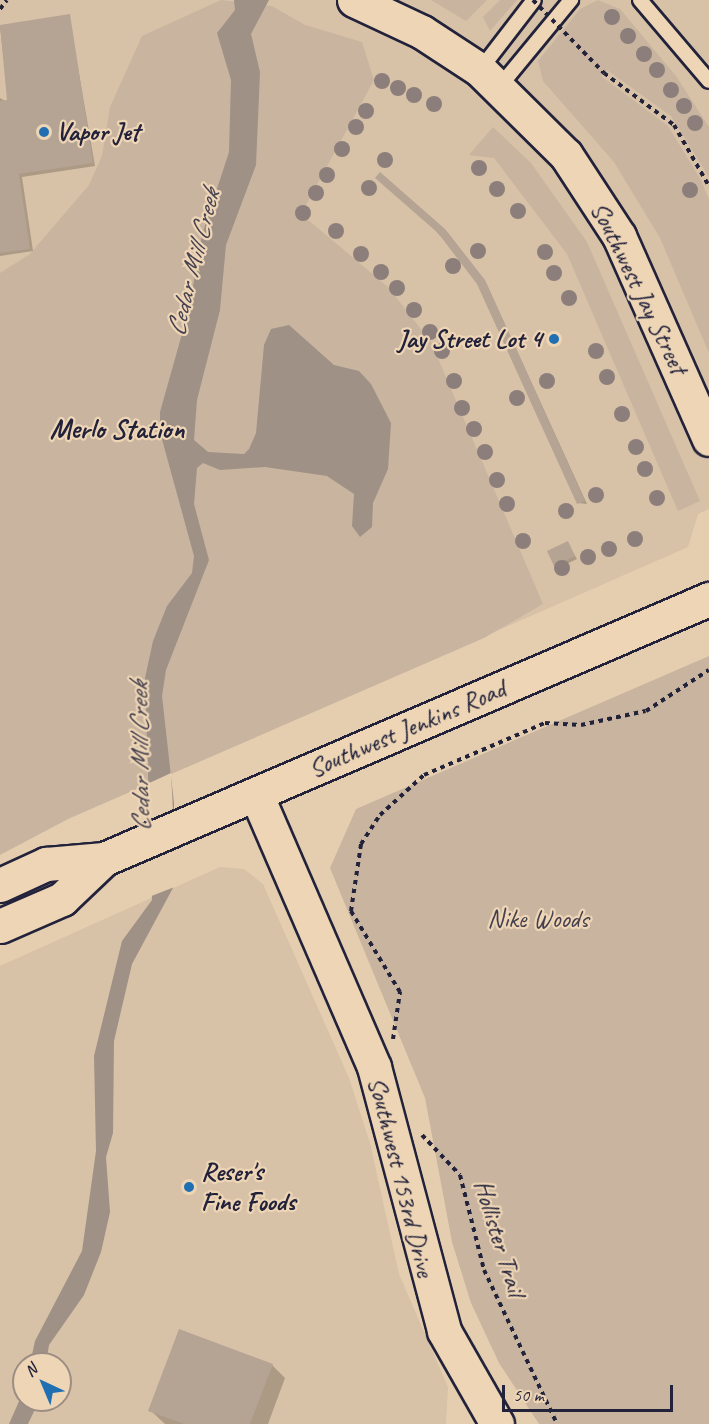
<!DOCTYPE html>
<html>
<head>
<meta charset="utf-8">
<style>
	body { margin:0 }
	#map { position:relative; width:709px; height:1424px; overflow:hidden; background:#e5ceb0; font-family:Caveat,sans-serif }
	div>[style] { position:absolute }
	.built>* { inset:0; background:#d7c1a7 }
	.green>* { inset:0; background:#c9b49f }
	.water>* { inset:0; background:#9f9186 }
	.pier>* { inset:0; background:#e5ceb0 }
	.shadow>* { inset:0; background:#0003 }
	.building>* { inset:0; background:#b5a393 }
	.path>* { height:4px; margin-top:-2px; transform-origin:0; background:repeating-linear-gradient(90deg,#22223b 0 4.5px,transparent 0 9px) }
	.roads { filter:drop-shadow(2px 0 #22223b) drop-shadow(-2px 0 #22223b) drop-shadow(0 2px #22223b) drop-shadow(0 -2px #22223b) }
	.lane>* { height:14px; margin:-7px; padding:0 7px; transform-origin:7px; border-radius:7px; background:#edd5b5 }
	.secondary>* { height:33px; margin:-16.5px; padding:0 16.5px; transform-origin:16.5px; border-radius:16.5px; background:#edd5b5 }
	.path-bridge>* { height:4px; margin-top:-2px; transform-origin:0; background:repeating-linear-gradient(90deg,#22223b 0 4.5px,transparent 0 9px) }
	.trees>* { width:16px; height:16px; margin:-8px; border-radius:50%; background:#8c7f7b }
	.dots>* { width:16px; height:16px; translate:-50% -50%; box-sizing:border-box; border:3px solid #edd5b5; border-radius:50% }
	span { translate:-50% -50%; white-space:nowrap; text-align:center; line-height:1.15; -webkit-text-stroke:4.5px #edd5b5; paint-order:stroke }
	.poi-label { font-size:26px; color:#22223b; font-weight:700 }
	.left { translate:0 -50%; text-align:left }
	.right { translate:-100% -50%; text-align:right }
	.street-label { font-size:26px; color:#22223b }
	.park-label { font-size:26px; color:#433f4f }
	.water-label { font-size:27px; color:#484352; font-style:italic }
	.quarter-label { font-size:28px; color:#22223b; font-weight:700 }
	.north { position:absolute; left:12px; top:1352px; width:60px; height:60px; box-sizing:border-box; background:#edd5b5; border:2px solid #9c8d84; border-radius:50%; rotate:316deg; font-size:16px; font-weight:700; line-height:24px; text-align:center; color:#22223b }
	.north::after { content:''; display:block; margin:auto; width:21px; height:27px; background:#1f6fb2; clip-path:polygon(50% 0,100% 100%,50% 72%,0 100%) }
	.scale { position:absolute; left:502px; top:1385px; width:171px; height:27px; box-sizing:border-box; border:3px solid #22223b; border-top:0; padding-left:8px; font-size:18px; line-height:21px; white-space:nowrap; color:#22223b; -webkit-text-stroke:4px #edd5b5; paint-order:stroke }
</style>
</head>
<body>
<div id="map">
	<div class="built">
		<div style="clip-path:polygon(0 0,709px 0,709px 509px,698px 514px,688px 547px,0 849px)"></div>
		<div style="clip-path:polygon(evenodd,220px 867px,244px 869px,263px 884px,349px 1078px,370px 1143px,399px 1274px,448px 1387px,446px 1424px,0 1424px,0 966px,220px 867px,24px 1364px,60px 1364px,60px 1400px,24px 1400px,24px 1364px)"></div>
	</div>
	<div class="green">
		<div style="clip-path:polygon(221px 0,272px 6px,305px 25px,362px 42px,374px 80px,301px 214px,388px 287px,431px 342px,543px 604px,484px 638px,70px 818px,0 855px,0 273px,30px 254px,89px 185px,102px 156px,110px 107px,142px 36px)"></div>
		<div style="clip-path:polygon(431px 0,487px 0,466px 21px)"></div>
		<div style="clip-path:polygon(500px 0,517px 0,490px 31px,483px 17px)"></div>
		<div style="clip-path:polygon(598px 0,620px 9px,676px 76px,709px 127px,709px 177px,671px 116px,607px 70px,601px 76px,668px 126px,701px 180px,709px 200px,709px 353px,660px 238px,614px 162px,543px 81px,538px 61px,580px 9px)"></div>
		<div style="clip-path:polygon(493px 127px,531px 163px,587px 242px,700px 501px,678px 511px,567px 254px,494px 158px,469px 155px)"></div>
		<div style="clip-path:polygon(709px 656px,709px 1424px,539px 1424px,499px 1363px,471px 1303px,452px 1242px,425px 1098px,330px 868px,356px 809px)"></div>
		<div style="clip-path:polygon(50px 879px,54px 885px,0 910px,0 901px)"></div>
	</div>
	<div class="water">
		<div style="clip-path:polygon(234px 0,269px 0,251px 34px,260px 72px,256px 165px,226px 245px,220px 310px,197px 400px,194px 440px,208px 452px,244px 454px,249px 449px,256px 433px,264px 345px,271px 329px,289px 325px,334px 365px,359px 371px,371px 384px,391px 423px,388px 469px,373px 503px,372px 527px,360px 537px,352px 526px,354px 494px,327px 476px,265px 467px,220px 470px,203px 463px,197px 468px,194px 504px,209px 560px,166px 670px,162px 696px,174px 803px,174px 886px,132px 964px,114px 1041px,113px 1133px,106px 1157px,110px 1212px,101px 1252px,84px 1295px,49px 1345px,46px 1364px,30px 1364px,35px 1341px,82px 1251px,96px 1151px,94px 1056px,122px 941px,152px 900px,145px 678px,153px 641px,167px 606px,192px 573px,194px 556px,160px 432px,160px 412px,189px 309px,202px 235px,229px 152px,231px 80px,217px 33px,235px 10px)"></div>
		<div style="clip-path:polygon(24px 1390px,24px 1400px,39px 1400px,37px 1405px,28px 1424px,9px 1424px)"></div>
	</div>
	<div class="pier">
		<div style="clip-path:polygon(171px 773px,177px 886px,149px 897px,145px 785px)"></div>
	</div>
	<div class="shadow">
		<div style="clip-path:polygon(69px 16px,95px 166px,22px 177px,33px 251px,0 256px,0 98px,9px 103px,0 27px)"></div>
		<div style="clip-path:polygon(418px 212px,448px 233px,487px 285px,587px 504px,578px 503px,494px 310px,460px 257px)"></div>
		<div style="clip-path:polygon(567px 543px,577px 559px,558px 568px,555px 565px)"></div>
		<div style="clip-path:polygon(272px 1365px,285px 1378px,268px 1424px,165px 1424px,150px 1410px)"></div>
	</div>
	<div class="building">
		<div style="clip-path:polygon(70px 14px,93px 163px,19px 174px,30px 249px,0 253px,0 101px,7px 100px,0 25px)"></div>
		<div style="clip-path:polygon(380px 172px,445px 229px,485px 280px,585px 501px,577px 504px,477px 284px,438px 233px,375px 178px)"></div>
		<div style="clip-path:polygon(568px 541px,575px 556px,554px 566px,547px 551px)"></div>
		<div style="clip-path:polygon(179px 1329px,273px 1364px,250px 1424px,184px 1424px,148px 1411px)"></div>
	</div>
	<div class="path">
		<div style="left:0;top:9px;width:11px;rotate:-52deg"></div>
		<div style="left:604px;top:73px;width:87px;rotate:36.6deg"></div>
		<div style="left:674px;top:125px;width:70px;rotate:60.2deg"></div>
		<div style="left:393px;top:1039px;width:48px;rotate:-81.5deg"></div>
		<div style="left:400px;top:992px;width:95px;rotate:-121.2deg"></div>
		<div style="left:351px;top:911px;width:68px;rotate:-81.5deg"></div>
		<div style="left:361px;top:844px;width:35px;rotate:-57deg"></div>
		<div style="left:380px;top:815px;width:59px;rotate:-42.3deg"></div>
		<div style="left:424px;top:775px;width:132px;rotate:-23.3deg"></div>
		<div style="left:545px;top:723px;width:36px;rotate:3deg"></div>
		<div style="left:581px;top:725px;width:66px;rotate:-12.2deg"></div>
		<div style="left:646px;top:711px;width:75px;rotate:-33.1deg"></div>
		<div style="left:422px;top:1135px;width:55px;rotate:46.5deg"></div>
		<div style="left:460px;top:1175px;width:98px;rotate:75.8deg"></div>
		<div style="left:484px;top:1270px;width:170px;rotate:64.6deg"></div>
	</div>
	<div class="roads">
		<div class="lane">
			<div style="left:640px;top:0;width:106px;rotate:49.6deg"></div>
			<div style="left:480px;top:70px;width:88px;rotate:-52.4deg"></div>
			<div style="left:500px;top:86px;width:112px;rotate:-50.5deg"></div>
		</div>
		<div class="secondary">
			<div style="left:354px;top:0;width:75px;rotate:25.2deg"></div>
			<div style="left:422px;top:32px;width:69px;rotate:33.2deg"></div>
			<div style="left:480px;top:70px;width:121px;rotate:44.7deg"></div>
			<div style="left:566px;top:155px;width:97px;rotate:56.8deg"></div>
			<div style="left:619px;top:236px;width:222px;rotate:66.1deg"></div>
			<div style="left:256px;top:794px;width:297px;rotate:66.6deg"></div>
			<div style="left:374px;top:1067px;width:273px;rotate:75.1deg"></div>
			<div style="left:444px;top:1331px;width:107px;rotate:60.3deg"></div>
			<div style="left:0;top:885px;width:51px;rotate:-24.5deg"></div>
			<div style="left:46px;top:864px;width:58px;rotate:-4.9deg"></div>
			<div style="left:104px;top:859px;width:659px;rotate:-23.26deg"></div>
			<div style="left:0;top:926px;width:68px;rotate:-23.5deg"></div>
			<div style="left:62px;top:899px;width:58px;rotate:-43.6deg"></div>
		</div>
	</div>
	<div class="path-bridge">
		<div style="left:533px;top:0;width:102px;rotate:45.8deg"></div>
	</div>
	<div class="trees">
		<div style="left:612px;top:17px"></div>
		<div style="left:628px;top:36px"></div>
		<div style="left:644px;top:54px"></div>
		<div style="left:657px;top:70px"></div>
		<div style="left:382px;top:81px"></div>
		<div style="left:398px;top:88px"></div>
		<div style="left:671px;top:90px"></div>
		<div style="left:414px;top:95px"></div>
		<div style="left:434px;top:104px"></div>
		<div style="left:684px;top:106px"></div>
		<div style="left:366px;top:111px"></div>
		<div style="left:695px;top:123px"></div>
		<div style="left:356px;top:127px"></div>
		<div style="left:342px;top:149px"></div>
		<div style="left:385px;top:160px"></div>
		<div style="left:479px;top:168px"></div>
		<div style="left:327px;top:175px"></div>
		<div style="left:369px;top:188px"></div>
		<div style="left:497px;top:189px"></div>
		<div style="left:690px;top:190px"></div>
		<div style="left:316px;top:193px"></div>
		<div style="left:518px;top:211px"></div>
		<div style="left:303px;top:213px"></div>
		<div style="left:336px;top:231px"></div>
		<div style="left:478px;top:251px"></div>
		<div style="left:545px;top:252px"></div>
		<div style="left:361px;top:254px"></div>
		<div style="left:453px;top:266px"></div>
		<div style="left:381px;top:272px"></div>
		<div style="left:554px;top:273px"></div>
		<div style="left:397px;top:288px"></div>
		<div style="left:569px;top:298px"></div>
		<div style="left:414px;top:310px"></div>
		<div style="left:430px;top:332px"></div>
		<div style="left:442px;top:351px"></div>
		<div style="left:596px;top:351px"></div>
		<div style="left:607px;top:377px"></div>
		<div style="left:454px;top:381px"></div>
		<div style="left:547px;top:381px"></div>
		<div style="left:517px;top:398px"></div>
		<div style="left:462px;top:408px"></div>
		<div style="left:622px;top:414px"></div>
		<div style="left:474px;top:429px"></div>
		<div style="left:636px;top:447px"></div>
		<div style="left:485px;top:452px"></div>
		<div style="left:645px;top:469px"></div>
		<div style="left:497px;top:480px"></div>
		<div style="left:596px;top:495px"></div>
		<div style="left:657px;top:498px"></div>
		<div style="left:507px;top:504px"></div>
		<div style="left:566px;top:511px"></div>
		<div style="left:635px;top:539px"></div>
		<div style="left:523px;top:541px"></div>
		<div style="left:609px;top:549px"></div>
		<div style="left:588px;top:557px"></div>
		<div style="left:562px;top:568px"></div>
	</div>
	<div class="dots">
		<div style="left:44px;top:132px;background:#1f6fb2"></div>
		<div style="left:554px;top:339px;background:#1f6fb2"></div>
		<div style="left:189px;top:1187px;background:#1f6fb2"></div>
	</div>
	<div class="poi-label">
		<span class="left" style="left:56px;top:132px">Vapor Jet</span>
		<span class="right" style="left:542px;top:339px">Jay Street Lot 4</span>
		<span class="left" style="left:201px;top:1187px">Reser's<br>Fine Foods</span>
	</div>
	<div class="street-label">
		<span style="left:639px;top:288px;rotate:64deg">Southwest Jay Street</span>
		<span style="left:407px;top:729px;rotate:-23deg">Southwest Jenkins Road</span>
		<span style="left:401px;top:1177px;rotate:76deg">Southwest 153rd Drive</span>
		<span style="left:499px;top:1238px;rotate:73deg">Hollister Trail</span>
	</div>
	<div class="park-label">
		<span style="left:538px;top:919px">Nike Woods</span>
	</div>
	<div class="water-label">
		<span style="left:193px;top:263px;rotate:-76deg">Cedar Mill Creek</span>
		<span style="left:140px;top:757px;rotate:-91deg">Cedar Mill Creek</span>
	</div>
	<div class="quarter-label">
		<span style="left:117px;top:429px">Merlo Station</span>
	</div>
	<div class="north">N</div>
	<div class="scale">50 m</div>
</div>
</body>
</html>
